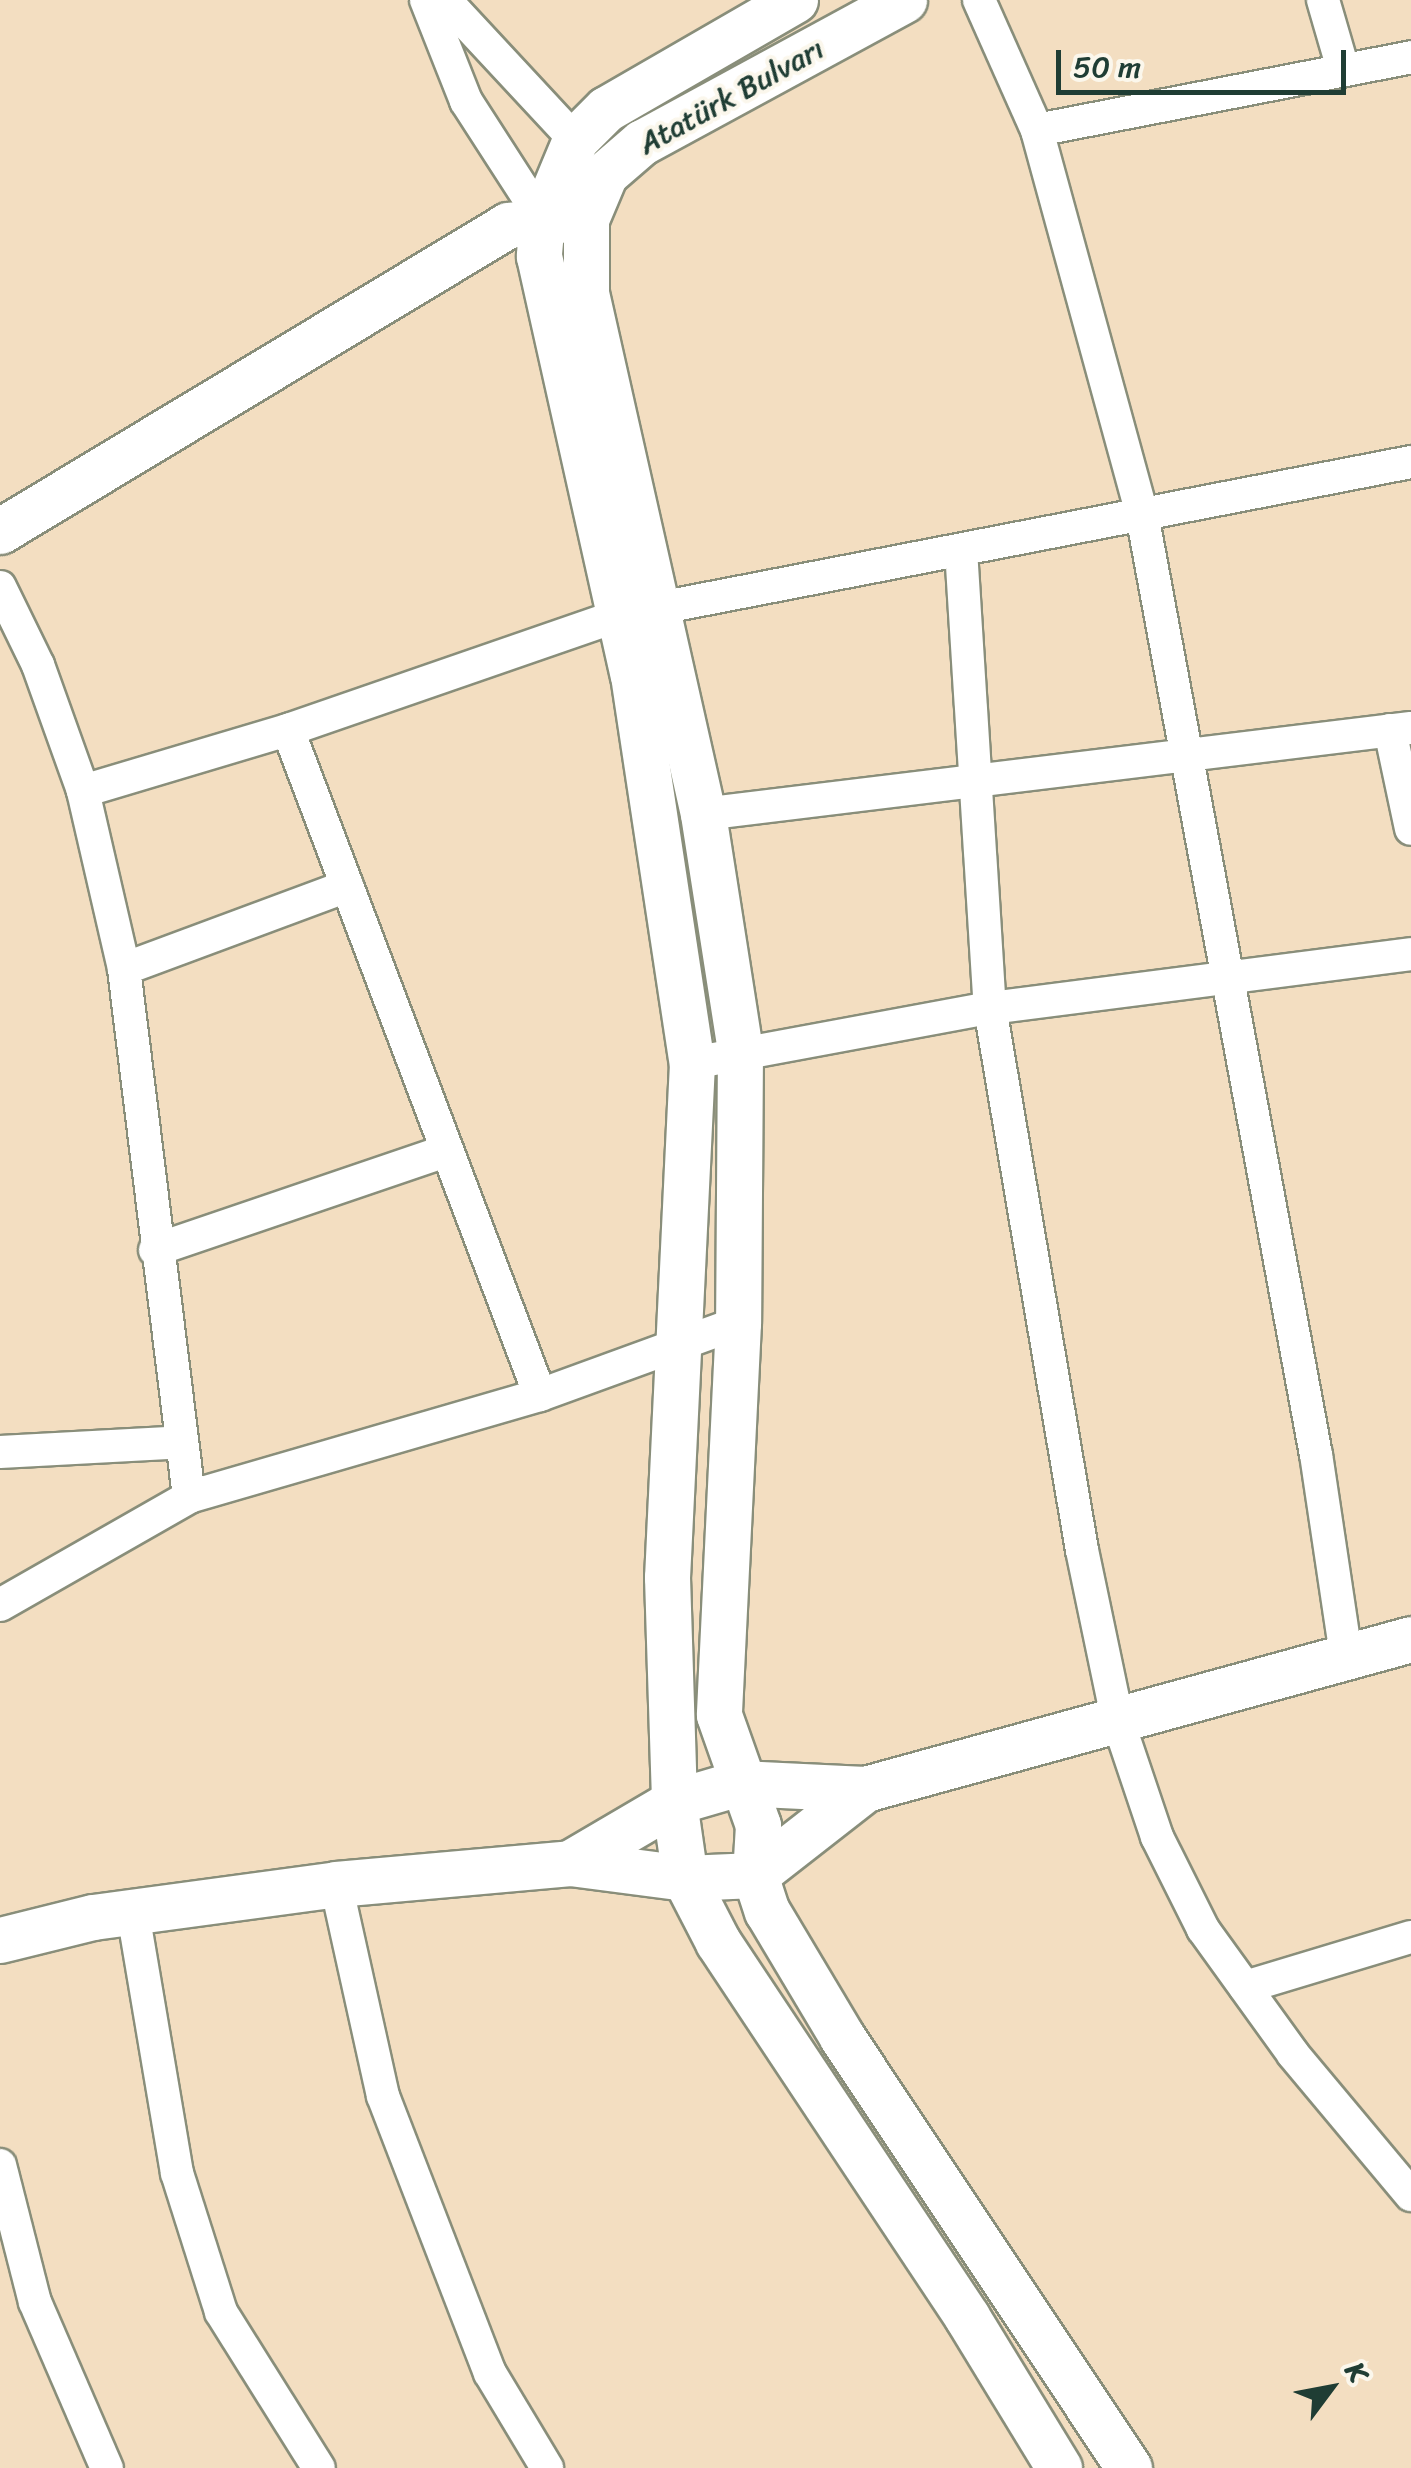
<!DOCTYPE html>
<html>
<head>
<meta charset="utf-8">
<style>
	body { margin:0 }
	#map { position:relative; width:1411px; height:2468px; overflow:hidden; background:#f3dec1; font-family:Sriracha,sans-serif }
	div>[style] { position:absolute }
	.roads { filter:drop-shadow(2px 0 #898e7a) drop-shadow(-2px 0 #898e7a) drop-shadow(0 2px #898e7a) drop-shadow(0 -2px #898e7a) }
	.street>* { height:32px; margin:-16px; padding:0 16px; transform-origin:16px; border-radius:16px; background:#fff }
	.secondary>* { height:45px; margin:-22.5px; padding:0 22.5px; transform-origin:22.5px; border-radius:22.5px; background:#fff }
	span { translate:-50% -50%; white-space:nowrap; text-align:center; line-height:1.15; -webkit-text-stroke:8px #fbf7ec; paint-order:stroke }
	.street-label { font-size:30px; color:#1f3d34 }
	.north { position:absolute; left:1281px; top:2338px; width:100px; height:100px; -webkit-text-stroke:8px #fbf7ec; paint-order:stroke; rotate:58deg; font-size:28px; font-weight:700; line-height:40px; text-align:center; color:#1f3d34 }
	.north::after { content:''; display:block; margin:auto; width:35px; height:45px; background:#1f3d34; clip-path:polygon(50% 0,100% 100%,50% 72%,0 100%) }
	.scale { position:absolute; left:1056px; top:50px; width:290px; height:45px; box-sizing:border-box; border:5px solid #1f3d34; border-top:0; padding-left:12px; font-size:30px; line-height:35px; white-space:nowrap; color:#1f3d34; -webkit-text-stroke:8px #fbf7ec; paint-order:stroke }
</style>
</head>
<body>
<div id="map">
	<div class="roads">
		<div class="street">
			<div style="left:426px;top:0;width:109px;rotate:68.4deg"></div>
			<div style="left:466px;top:101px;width:140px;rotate:57.2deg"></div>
			<div style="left:445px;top:0;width:191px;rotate:47.1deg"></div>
			<div style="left:979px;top:0;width:142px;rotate:66deg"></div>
			<div style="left:1323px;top:0;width:72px;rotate:73.8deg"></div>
			<div style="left:961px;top:550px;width:459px;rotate:86.4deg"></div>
			<div style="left:990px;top:1008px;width:550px;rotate:80.37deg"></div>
			<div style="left:1082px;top:1550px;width:172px;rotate:78.2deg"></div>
			<div style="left:1117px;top:1718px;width:126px;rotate:71.4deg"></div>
			<div style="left:1157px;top:1837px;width:103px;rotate:63.4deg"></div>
			<div style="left:1203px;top:1929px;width:154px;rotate:54.2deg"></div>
			<div style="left:1293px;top:2054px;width:184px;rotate:50.1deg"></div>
			<div style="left:0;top:587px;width:87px;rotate:64deg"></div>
			<div style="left:38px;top:665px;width:134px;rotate:70.3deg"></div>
			<div style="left:83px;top:791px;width:183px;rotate:77deg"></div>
			<div style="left:124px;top:969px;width:532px;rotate:82.98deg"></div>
			<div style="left:288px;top:730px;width:711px;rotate:69.25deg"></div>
			<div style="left:1390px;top:730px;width:101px;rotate:78deg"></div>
			<div style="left:83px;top:791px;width:214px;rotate:-16.6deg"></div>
			<div style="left:288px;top:730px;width:349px;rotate:-19.1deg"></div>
			<div style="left:618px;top:616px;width:808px;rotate:-10.99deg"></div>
			<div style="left:703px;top:814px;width:713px;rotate:-6.93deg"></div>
			<div style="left:124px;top:969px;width:238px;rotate:-20.4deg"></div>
			<div style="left:692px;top:1063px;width:303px;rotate:-10.5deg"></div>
			<div style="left:990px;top:1008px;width:424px;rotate:-7.3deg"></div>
			<div style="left:155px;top:1250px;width:307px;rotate:-18.8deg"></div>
			<div style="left:0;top:1452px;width:182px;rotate:-3.1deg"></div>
			<div style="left:0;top:1605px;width:218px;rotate:-29.7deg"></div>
			<div style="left:189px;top:1497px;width:366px;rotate:-16.2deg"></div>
			<div style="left:540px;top:1395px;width:211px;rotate:-20deg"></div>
			<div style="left:1346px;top:1655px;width:202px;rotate:-98.5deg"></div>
			<div style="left:1316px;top:1455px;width:957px;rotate:-100.48deg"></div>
			<div style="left:1142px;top:514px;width:398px;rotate:-105.3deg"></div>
			<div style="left:1037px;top:130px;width:381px;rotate:-11deg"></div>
			<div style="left:336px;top:1884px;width:217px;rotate:77.5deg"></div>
			<div style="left:383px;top:2096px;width:297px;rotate:68.9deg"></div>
			<div style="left:490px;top:2373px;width:111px;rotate:59deg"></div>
			<div style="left:133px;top:1913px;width:264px;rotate:80.4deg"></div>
			<div style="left:177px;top:2173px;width:146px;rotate:72.4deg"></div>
			<div style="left:221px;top:2312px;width:184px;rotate:57.9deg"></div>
			<div style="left:1245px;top:1987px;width:173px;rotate:-16.8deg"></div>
			<div style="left:0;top:2165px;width:141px;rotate:75.7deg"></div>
			<div style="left:35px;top:2302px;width:181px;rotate:66.6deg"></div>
		</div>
		<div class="secondary">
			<div style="left:795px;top:0;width:218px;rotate:150deg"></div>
			<div style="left:606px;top:109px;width:44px;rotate:135deg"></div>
			<div style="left:575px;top:140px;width:86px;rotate:112.7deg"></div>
			<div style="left:542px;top:219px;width:37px;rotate:95deg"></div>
			<div style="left:539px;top:256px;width:429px;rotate:77.4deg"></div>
			<div style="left:633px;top:675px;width:392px;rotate:81.4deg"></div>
			<div style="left:692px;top:1063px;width:515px;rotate:92.78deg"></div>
			<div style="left:667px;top:1577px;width:225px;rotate:88.2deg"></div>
			<div style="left:674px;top:1802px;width:77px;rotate:81.8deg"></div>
			<div style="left:685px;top:1878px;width:72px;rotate:62.7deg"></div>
			<div style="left:718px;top:1942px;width:450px;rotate:56.4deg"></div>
			<div style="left:967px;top:2317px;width:177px;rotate:58.6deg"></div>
			<div style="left:904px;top:0;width:298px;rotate:151.5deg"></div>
			<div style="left:642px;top:142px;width:49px;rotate:139.1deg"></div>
			<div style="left:605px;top:174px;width:49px;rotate:112.9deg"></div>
			<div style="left:586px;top:219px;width:74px;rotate:90deg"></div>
			<div style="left:586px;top:293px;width:534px;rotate:77.34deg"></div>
			<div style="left:703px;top:814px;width:239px;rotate:81.1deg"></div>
			<div style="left:740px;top:1050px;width:273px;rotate:90.4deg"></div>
			<div style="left:738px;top:1323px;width:392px;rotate:92.8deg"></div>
			<div style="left:719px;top:1715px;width:117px;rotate:70.5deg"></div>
			<div style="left:758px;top:1825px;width:50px;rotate:93.4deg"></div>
			<div style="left:755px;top:1875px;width:38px;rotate:72deg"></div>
			<div style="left:767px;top:1911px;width:147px;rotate:59.2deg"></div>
			<div style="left:842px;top:2037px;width:518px;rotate:56.34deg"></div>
			<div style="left:0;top:531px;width:593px;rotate:-31.06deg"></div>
			<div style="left:508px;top:225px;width:61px;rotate:-5.6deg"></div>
			<div style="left:570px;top:1863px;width:121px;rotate:-30.4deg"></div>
			<div style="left:674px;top:1802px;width:68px;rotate:-16.3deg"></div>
			<div style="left:739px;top:1783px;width:126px;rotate:2.7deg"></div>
			<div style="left:865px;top:1789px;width:566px;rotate:-15.36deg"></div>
			<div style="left:0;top:1940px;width:96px;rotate:-13.9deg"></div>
			<div style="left:93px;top:1917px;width:245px;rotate:-7.7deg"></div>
			<div style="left:336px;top:1884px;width:235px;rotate:-5.1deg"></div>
			<div style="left:570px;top:1863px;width:116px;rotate:7.4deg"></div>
			<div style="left:685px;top:1878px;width:70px;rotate:-2.5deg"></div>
			<div style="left:755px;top:1875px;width:140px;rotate:-38deg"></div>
		</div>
	</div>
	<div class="street-label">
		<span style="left:731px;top:96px;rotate:-29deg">Atatürk Bulvarı</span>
	</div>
	<div class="north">K</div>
	<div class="scale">50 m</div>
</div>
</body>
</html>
